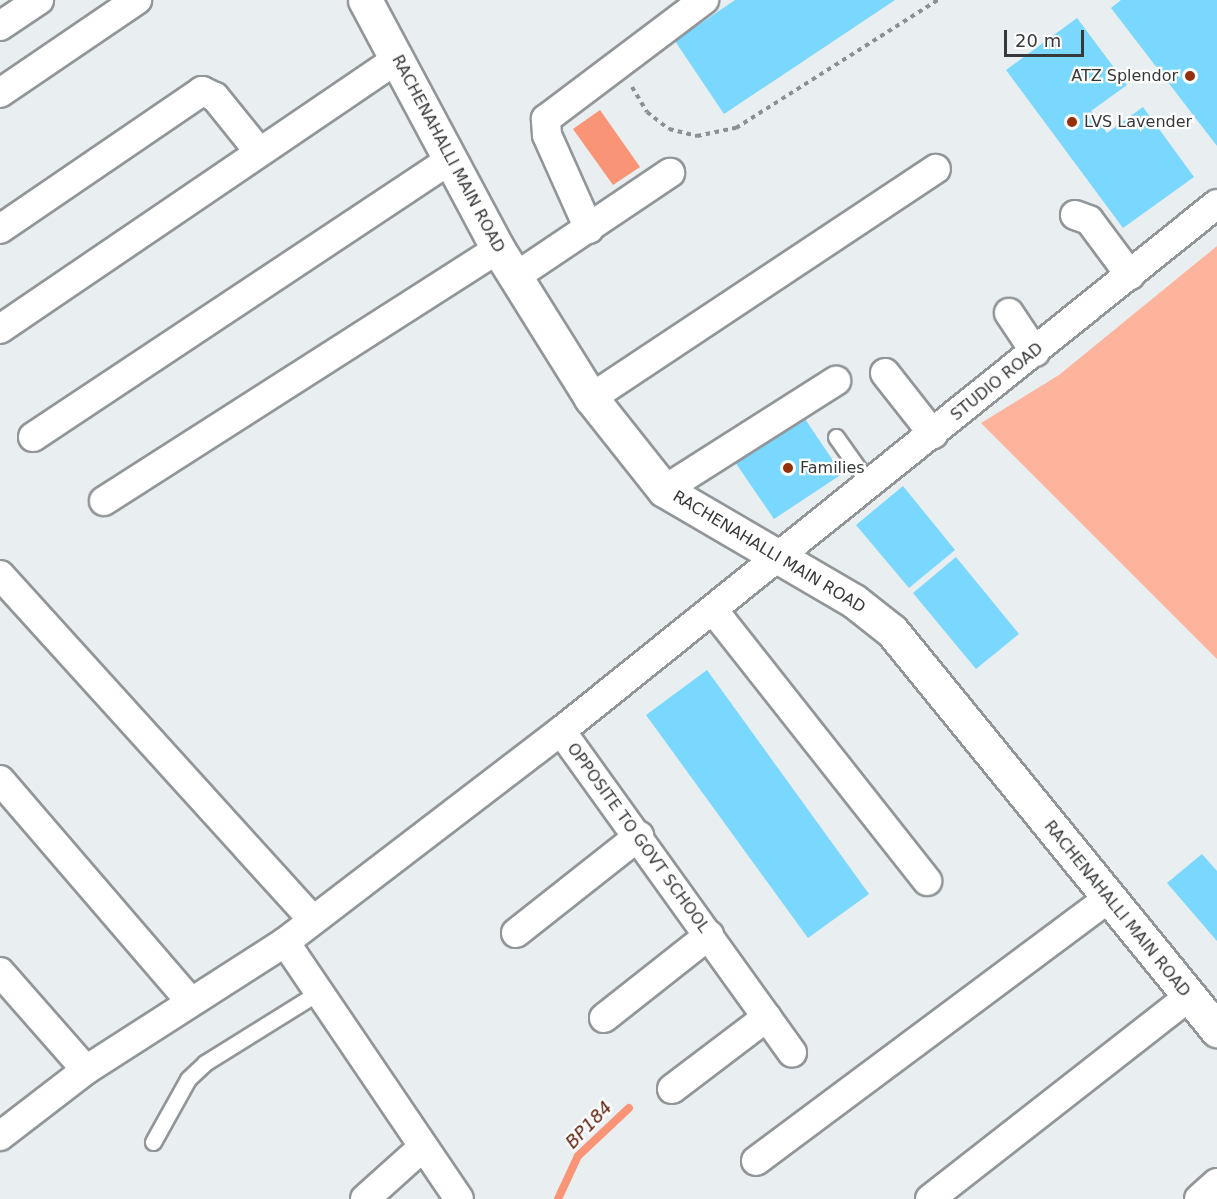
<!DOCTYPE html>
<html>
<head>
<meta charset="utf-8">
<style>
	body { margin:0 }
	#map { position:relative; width:1217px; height:1199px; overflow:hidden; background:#e9eef0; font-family:"DejaVu Sans",sans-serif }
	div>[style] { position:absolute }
	.green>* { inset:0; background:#feb39c }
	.water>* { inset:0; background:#f99476 }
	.stream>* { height:8px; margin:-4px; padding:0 4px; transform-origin:4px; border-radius:4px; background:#f99476 }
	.building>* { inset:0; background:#7ad7fd }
	.path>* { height:4px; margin-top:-2px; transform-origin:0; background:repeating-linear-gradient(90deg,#8c9091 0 4.5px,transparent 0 9px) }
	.roads { filter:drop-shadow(2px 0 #929699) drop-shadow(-2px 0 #929699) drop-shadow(0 2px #929699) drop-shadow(0 -2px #929699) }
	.service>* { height:15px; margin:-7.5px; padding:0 7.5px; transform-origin:7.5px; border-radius:7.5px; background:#fff }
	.minor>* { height:28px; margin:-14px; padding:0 14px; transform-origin:14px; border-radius:14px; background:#fff }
	.tertiary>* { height:33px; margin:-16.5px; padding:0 16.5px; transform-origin:16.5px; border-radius:16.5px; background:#fff }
	.dots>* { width:16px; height:16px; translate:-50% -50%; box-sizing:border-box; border:3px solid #fff; border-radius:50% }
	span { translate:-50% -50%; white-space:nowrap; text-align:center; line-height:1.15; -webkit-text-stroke:4.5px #fff; paint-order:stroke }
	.poi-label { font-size:16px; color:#363839 }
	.right { translate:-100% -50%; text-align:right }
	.left { translate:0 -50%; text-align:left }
	.street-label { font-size:16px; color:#363839 }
	.water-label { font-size:18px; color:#61230f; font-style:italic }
	.scale { position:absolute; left:1004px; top:30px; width:80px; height:27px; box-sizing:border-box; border:3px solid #363839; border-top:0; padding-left:8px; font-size:18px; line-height:21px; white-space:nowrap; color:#363839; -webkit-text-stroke:4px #fff; paint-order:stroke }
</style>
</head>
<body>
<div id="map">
	<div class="green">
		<div style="clip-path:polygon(1217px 246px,1217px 659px,981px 423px,1059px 375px)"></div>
	</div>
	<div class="water">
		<div style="clip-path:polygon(600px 110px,640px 167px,613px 185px,573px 129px)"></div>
	</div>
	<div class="stream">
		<div style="left:558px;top:1199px;width:47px;rotate:-65.1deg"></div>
		<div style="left:578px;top:1156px;width:70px;rotate:-43.3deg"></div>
	</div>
	<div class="building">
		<div style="clip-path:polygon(735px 0,895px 0,724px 114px,675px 41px)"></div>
		<div style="clip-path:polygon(1121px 0,1217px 0,1217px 146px,1111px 8px)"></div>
		<div style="clip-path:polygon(1077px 18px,1127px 85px,1091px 111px,1107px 133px,1143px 107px,1194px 177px,1123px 228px,1006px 70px)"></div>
		<div style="clip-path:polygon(803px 416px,842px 474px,774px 519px,735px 462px)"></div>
		<div style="clip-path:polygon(903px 486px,955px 550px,909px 588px,856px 525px)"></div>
		<div style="clip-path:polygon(956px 557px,1019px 634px,976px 669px,913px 593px)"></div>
		<div style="clip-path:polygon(707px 670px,869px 894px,808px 938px,646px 715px)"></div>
		<div style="clip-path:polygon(1202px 854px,1217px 871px,1217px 941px,1167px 883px)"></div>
	</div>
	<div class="path">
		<div style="left:632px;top:87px;width:29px;rotate:59deg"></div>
		<div style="left:647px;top:112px;width:28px;rotate:38deg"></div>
		<div style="left:669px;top:129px;width:29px;rotate:14deg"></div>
		<div style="left:697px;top:136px;width:40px;rotate:-12deg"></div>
		<div style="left:736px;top:128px;width:239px;rotate:-32.4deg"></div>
	</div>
	<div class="roads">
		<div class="service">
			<div style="left:836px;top:437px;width:59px;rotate:54.7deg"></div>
			<div style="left:153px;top:1142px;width:72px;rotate:-60.9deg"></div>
			<div style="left:188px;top:1079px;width:23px;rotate:-43deg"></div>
			<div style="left:205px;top:1063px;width:134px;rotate:-31.9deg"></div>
		</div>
		<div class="minor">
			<div style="left:0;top:26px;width:47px;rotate:-33.7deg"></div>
			<div style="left:0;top:93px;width:166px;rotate:-34.2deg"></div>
			<div style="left:1075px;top:215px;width:15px;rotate:20deg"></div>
			<div style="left:1089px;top:220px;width:69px;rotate:53.3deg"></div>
			<div style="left:0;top:229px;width:245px;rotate:-34.3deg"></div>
			<div style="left:202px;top:91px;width:14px;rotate:25deg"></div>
			<div style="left:215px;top:97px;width:67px;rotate:51.1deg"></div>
			<div style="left:589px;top:229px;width:103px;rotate:-114.1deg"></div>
			<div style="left:547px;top:135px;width:16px;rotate:-94deg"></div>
			<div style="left:546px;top:119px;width:198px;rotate:-37deg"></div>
			<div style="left:515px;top:277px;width:187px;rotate:-33.9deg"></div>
			<div style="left:1009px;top:313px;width:47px;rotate:56.3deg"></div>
			<div style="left:0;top:329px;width:480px;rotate:-34.2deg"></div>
			<div style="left:885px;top:373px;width:78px;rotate:51.8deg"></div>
			<div style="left:591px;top:398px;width:414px;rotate:-33.6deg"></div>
			<div style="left:33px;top:437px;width:498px;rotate:-33.6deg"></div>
			<div style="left:664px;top:490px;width:204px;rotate:-32.4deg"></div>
			<div style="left:104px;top:501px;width:468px;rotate:-32.6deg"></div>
			<div style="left:0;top:575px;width:466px;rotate:47.8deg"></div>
			<div style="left:714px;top:611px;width:344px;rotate:51.7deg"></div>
			<div style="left:561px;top:731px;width:396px;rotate:54.3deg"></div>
			<div style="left:0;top:780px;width:291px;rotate:49.3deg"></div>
			<div style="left:516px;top:933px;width:157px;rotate:-38.3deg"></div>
			<div style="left:285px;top:942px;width:310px;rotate:55.9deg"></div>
			<div style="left:0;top:972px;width:130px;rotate:48.7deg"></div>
			<div style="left:604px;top:1018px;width:134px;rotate:-38.3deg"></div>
			<div style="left:672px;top:1089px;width:119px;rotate:-37.2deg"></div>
			<div style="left:0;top:1136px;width:108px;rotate:-37.5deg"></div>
			<div style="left:86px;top:1070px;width:237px;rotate:-32.7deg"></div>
			<div style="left:285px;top:942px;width:347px;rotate:-37.4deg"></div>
			<div style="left:561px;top:731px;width:841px;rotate:-38.78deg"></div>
			<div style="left:756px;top:1161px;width:438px;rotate:-36.7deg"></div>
			<div style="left:365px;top:1199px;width:78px;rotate:-41.9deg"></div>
			<div style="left:930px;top:1199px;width:328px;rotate:-38deg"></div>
			<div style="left:1199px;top:1199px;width:24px;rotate:-42deg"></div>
		</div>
		<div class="tertiary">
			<div style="left:365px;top:0;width:282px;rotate:61.9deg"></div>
			<div style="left:498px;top:249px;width:176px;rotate:58deg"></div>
			<div style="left:591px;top:398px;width:117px;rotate:51.6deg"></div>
			<div style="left:664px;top:490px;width:220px;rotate:30.3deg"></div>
			<div style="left:854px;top:601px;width:48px;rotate:38.3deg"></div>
			<div style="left:892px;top:631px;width:515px;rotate:50.84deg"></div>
		</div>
	</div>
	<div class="dots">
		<div style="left:1190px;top:76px;background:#96300a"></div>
		<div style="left:1072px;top:122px;background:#96300a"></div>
		<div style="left:788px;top:468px;background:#96300a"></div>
	</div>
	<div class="poi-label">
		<span class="right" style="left:1178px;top:76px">ATZ Splendor</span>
		<span class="left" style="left:1084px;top:122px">LVS Lavender</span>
		<span class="left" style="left:800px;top:468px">Families</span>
	</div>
	<div class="street-label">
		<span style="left:448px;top:154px;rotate:62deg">RACHENAHALLI MAIN ROAD</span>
		<span style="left:997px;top:382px;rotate:-39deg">STUDIO ROAD</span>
		<span style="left:769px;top:552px;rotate:31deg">RACHENAHALLI MAIN ROAD</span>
		<span style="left:638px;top:838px;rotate:54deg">OPPOSITE TO GOVT SCHOOL</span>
		<span style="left:1117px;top:909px;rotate:51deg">RACHENAHALLI MAIN ROAD</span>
	</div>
	<div class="water-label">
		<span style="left:589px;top:1125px;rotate:-46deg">BP184</span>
	</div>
	<div class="scale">20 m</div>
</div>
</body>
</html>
